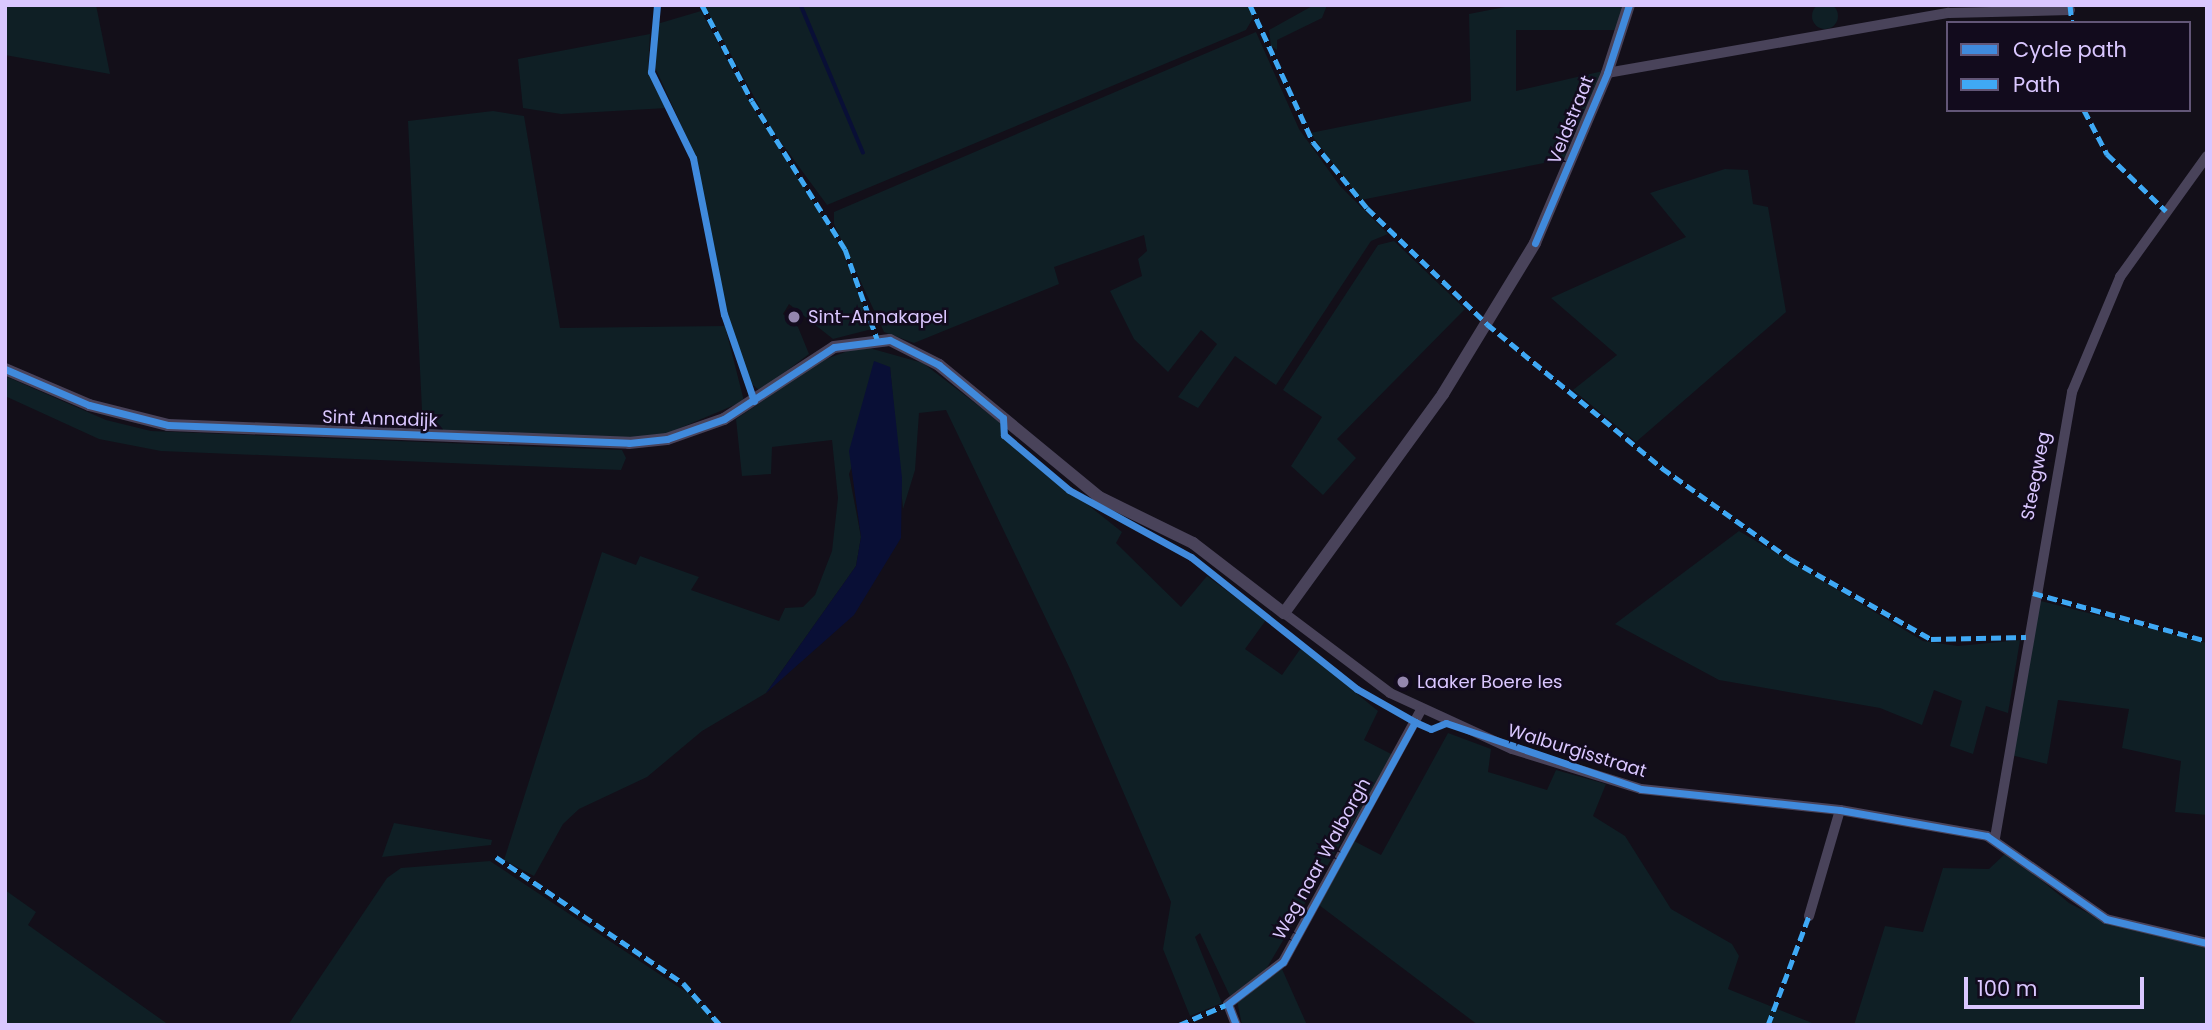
<!DOCTYPE html>
<html>
<head>
<meta charset="utf-8">
<style>
  body { margin:0 }
  #map { position:relative; width:2212px; height:1030px; overflow:hidden; background:#130f19; font-family:Poppins,sans-serif }
  div>[style] { position:absolute }
  [style*='--x'] { left:calc(var(--x)*1px); top:calc(var(--y)*1px); width:calc(var(--w)*1px); rotate:calc(var(--a)*1deg) }
  .green>* { inset:0; background:#0f1f25 }
  .round { border-radius:50% }
  .water>* { inset:0; background:#090f36 }
  .stream>* { height:3.5px; margin:-1.75px; padding:0 1.75px; transform-origin:1.75px; border-radius:1.75px; background:#090f36 }
  .minor>* { height:10px; margin:-5px; padding:0 5px; transform-origin:5px; border-radius:5px; background:#49435a }
  .tertiary>* { height:12px; margin:-6px; padding:0 6px; transform-origin:6px; border-radius:6px; background:#49435a }
  .quiet>* { height:5px; margin-top:-2.5px; transform-origin:0; background:repeating-linear-gradient(90deg,#3fa9f5 0 10px,transparent 0 15px) }
  .cycleway>* { height:7px; margin:-3.5px; padding:0 3.5px; transform-origin:3.5px; border-radius:3.5px; background:#408adc }
  .dots>* { width:19px; height:19px; translate:-50% -50%; box-sizing:border-box; border:4px solid #120b1d; border-radius:50% }
  span { translate:-50% -50%; white-space:nowrap; text-align:center; line-height:1.15; -webkit-text-stroke:5px #120b1d; paint-order:stroke }
  .street-label { font-size:18px; color:#dac7ff }
  .poi-label { font-size:18px; color:#dac7ff }
  .left { translate:0 -50%; text-align:left }
  .frame { position:absolute; inset:0; border:7px solid #dac7ff; pointer-events:none }
  .legend { position:absolute; left:1946px; top:21px; width:245px; height:91px; box-sizing:border-box; background:#120b1d; border:2px solid #625677; margin:0; padding:9px 12px; list-style:none; font-size:21px; color:#dac7ff }
  .legend li { display:flex; align-items:center; gap:14px; height:35px }
  .legend b { width:35px; border:2px solid #625677 }
  .scale { position:absolute; left:1964px; top:977px; width:180px; height:32px; box-sizing:border-box; border:4px solid #dac7ff; border-top:0; padding-left:9px; font-size:21px; line-height:24px; white-space:nowrap; color:#dac7ff; -webkit-text-stroke:5px #120b1d; paint-order:stroke }
</style>
</head>
<body>
<div id="map">
  <div class="green">
    <i class="round" style="left:1812px;top:3px;width:26px;height:26px"></i>
    <i style="clip-path:polygon(5px 5px,96px 5px,110px 74px,5px 55px)"></i>
    <i style="clip-path:polygon(704px 5px,1247px 5px,1253px 18px,1246px 30px,827px 205px,772px 130px)"></i>
    <i style="clip-path:polygon(1314px 5px,1327px 5px,1322px 18px,1277px 40px,1277px 50px,1271px 46px,1269px 30px)"></i>
    <i style="clip-path:polygon(1515px 5px,1624px 5px,1617px 30px,1516px 30px,1516px 91px,1603px 71px,1569px 158px,1361px 200px,1310px 133px,1471px 101px,1469px 14px)"></i>
    <i style="clip-path:polygon(701px 11px,750px 103px,840px 244px,872px 329px,833px 339px,789px 304px,783px 314px,798px 327px,809px 354px,760px 391px,746px 379px,722px 295px,694px 153px,653px 63px,657px 24px)"></i>
    <i style="clip-path:polygon(1256px 32px,1299px 129px,1340px 186px,1388px 234px,1371px 241px,1276px 385px,1235px 356px,1198px 408px,1178px 397px,1217px 344px,1201px 330px,1168px 372px,1134px 339px,1110px 291px,1142px 276px,1138px 259px,1147px 251px,1144px 235px,1054px 267px,1059px 284px,914px 343px,884px 332px,834px 224px,834px 212px)"></i>
    <i style="clip-path:polygon(650px 34px,648px 71px,667px 108px,561px 114px,523px 108px,518px 59px)"></i>
    <i style="clip-path:polygon(493px 111px,524px 116px,560px 328px,725px 326px,744px 401px,666px 434px,634px 438px,423px 431px,408px 121px)"></i>
    <i style="clip-path:polygon(1725px 169px,1748px 170px,1753px 204px,1768px 207px,1786px 312px,1636px 442px,1573px 390px,1617px 355px,1551px 298px,1686px 237px,1650px 193px)"></i>
    <i style="clip-path:polygon(1394px 241px,1465px 309px,1337px 439px,1356px 458px,1323px 495px,1291px 466px,1322px 417px,1283px 390px,1378px 245px)"></i>
    <i style="clip-path:polygon(862px 346px,923px 363px,1002px 424px,1005px 439px,1122px 532px,1116px 543px,1181px 607px,1207px 576px,1266px 620px,1245px 649px,1282px 675px,1301px 648px,1378px 711px,1364px 740px,1393px 755px,1265px 971px,1230px 996px,1200px 933px,1195px 937px,1222px 1003px,1190px 1016px,1163px 949px,1171px 902px,1070px 669px,946px 410px,919px 413px,915px 470px,903px 509px,890px 367px,849px 474px,861px 537px,856px 566px,766px 693px,702px 731px,647px 777px,579px 809px,563px 824px,534px 876px,504px 860px,602px 552px,636px 565px,640px 556px,699px 577px,691px 590px,779px 621px,785px 608px,803px 607px,815px 595px,832px 551px,838px 498px,832px 440px,772px 447px,771px 474px,742px 476px,736px 419px,823px 360px)"></i>
    <i style="clip-path:polygon(5px 376px,106px 420px,151px 431px,622px 450px,626px 458px,621px 470px,161px 451px,99px 439px,5px 396px)"></i>
    <i style="clip-path:polygon(1739px 531px,1923px 641px,1958px 646px,2020px 640px,2008px 713px,1986px 706px,1973px 754px,1950px 746px,1962px 701px,1934px 690px,1922px 725px,1880px 708px,1719px 680px,1615px 624px)"></i>
    <i style="clip-path:polygon(2037px 600px,2207px 643px,2207px 815px,2175px 812px,2181px 761px,2122px 748px,2129px 709px,2058px 700px,2047px 764px,2011px 755px)"></i>
    <i style="clip-path:polygon(1448px 733px,1491px 749px,1488px 772px,1547px 790px,1556px 770px,1606px 784px,1593px 816px,1625px 836px,1671px 909px,1732px 944px,1739px 956px,1728px 989px,1817px 1025px,1478px 1025px,1319px 905px,1354px 841px,1381px 855px)"></i>
    <i style="clip-path:polygon(394px 823px,492px 840px,491px 845px,382px 857px)"></i>
    <i style="clip-path:polygon(2007px 852px,2069px 903px,2109px 924px,2207px 948px,2207px 1025px,1854px 1025px,1885px 926px,1923px 932px,1943px 868px,1989px 869px)"></i>
    <i style="clip-path:polygon(490px 861px,698px 1000px,715px 1025px,288px 1025px,387px 878px,401px 868px)"></i>
    <i style="clip-path:polygon(5px 890px,36px 912px,28px 925px,169px 1025px,5px 1025px)"></i>
    <i style="clip-path:polygon(1282px 969px,1307px 1025px,1242px 1025px,1237px 1001px)"></i>
  </div>
  <div class="water">
    <i style="clip-path:polygon(874px 361px,890px 367px,902px 478px,901px 538px,854px 615px,766px 693px,856px 566px,861px 537px,849px 451px)"></i>
  </div>
  <div class="stream">
    <i style="--x:801;--y:5;--w:160;--a:67.1"></i>
  </div>
  <div class="minor">
    <i style="--x:1607;--y:73;--w:347;--a:-10"></i>
    <i style="--x:1949;--y:13;--w:121;--a:-1.4"></i>
    <i style="--x:1284;--y:613;--w:133;--a:37"></i>
    <i style="--x:1390;--y:693;--w:134;--a:24.7"></i>
    <i style="--x:1512;--y:749;--w:135;--a:17.2"></i>
    <i style="--x:1641;--y:789;--w:200;--a:6"></i>
    <i style="--x:1840;--y:810;--w:149;--a:10"></i>
    <i style="--x:1987;--y:836;--w:145;--a:34.9"></i>
    <i style="--x:2106;--y:919;--w:104;--a:13.4"></i>
    <i style="--x:1995;--y:838;--w:453;--a:-80.2"></i>
    <i style="--x:2072;--y:392;--w:125;--a:-67.3"></i>
    <i style="--x:2120;--y:277;--w:149;--a:-54.3"></i>
    <i style="--x:1809;--y:916;--w:110;--a:-73.7"></i>
    <i style="--x:1236;--y:1025;--w:22;--a:-111"></i>
    <i style="--x:1228;--y:1004;--w:69;--a:-37.4"></i>
    <i style="--x:1283;--y:962;--w:287;--a:-61.3"></i>
  </div>
  <div class="tertiary">
    <i style="--x:5;--y:369;--w:91;--a:23.2"></i>
    <i style="--x:89;--y:405;--w:81;--a:14.2"></i>
    <i style="--x:168;--y:425;--w:461;--a:2.2"></i>
    <i style="--x:629;--y:443;--w:38;--a:-6"></i>
    <i style="--x:667;--y:439;--w:60;--a:-19.3"></i>
    <i style="--x:724;--y:419;--w:131;--a:-33.2"></i>
    <i style="--x:834;--y:347;--w:56;--a:-7.1"></i>
    <i style="--x:890;--y:340;--w:55;--a:27"></i>
    <i style="--x:939;--y:365;--w:207;--a:39.5"></i>
    <i style="--x:1099;--y:497;--w:105;--a:26.1"></i>
    <i style="--x:1193;--y:543;--w:115;--a:37.6"></i>
    <i style="--x:1284;--y:613;--w:271;--a:-54"></i>
    <i style="--x:1443;--y:394;--w:177;--a:-58.6"></i>
    <i style="--x:1535;--y:243;--w:185;--a:-67"></i>
    <i style="--x:1607;--y:73;--w:71;--a:-72.1"></i>
  </div>
  <div class="quiet">
    <i style="--x:702;--y:5;--w:108;--a:62.5"></i>
    <i style="--x:752;--y:101;--w:175;--a:57.9"></i>
    <i style="--x:845;--y:249;--w:96;--a:70.4"></i>
    <i style="--x:1250;--y:5;--w:151;--a:65.3"></i>
    <i style="--x:1313;--y:142;--w:85;--a:50.7"></i>
    <i style="--x:1367;--y:208;--w:167;--a:44"></i>
    <i style="--x:1487;--y:324;--w:227;--a:39.4"></i>
    <i style="--x:1662;--y:468;--w:157;--a:35.4"></i>
    <i style="--x:1790;--y:559;--w:162;--a:29.6"></i>
    <i style="--x:1931;--y:639;--w:95;--a:-1.2"></i>
    <i style="--x:2070;--y:5;--w:18;--a:84"></i>
    <i style="--x:2084;--y:110;--w:50;--a:62.4"></i>
    <i style="--x:2107;--y:154;--w:82;--a:44"></i>
    <i style="--x:2033;--y:593;--w:180;--a:15.4"></i>
    <i style="--x:496;--y:857;--w:225;--a:34"></i>
    <i style="--x:683;--y:983;--w:56;--a:48.6"></i>
    <i style="--x:1179;--y:1025;--w:53;--a:-23.2"></i>
    <i style="--x:1768;--y:1025;--w:116;--a:-69.4"></i>
  </div>
  <div class="cycleway">
    <i style="--x:657;--y:5;--w:67;--a:95.1"></i>
    <i style="--x:651;--y:72;--w:96;--a:64"></i>
    <i style="--x:693;--y:158;--w:159;--a:78.8"></i>
    <i style="--x:724;--y:314;--w:92;--a:71"></i>
    <i style="--x:1535;--y:243;--w:185;--a:-67"></i>
    <i style="--x:1607;--y:73;--w:71;--a:-72.1"></i>
    <i style="--x:5;--y:369;--w:91;--a:23.2"></i>
    <i style="--x:89;--y:405;--w:81;--a:14.2"></i>
    <i style="--x:168;--y:425;--w:461;--a:2.2"></i>
    <i style="--x:629;--y:443;--w:38;--a:-6"></i>
    <i style="--x:667;--y:439;--w:60;--a:-19.3"></i>
    <i style="--x:724;--y:419;--w:131;--a:-33.2"></i>
    <i style="--x:834;--y:347;--w:56;--a:-7.1"></i>
    <i style="--x:890;--y:340;--w:55;--a:27"></i>
    <i style="--x:939;--y:365;--w:83;--a:39.6"></i>
    <i style="--x:1003;--y:418;--w:17;--a:87"></i>
    <i style="--x:1004;--y:435;--w:85;--a:40.2"></i>
    <i style="--x:1069;--y:490;--w:139;--a:28.8"></i>
    <i style="--x:1191;--y:557;--w:212;--a:38.5"></i>
    <i style="--x:1357;--y:689;--w:67;--a:29.6"></i>
    <i style="--x:1415;--y:722;--w:17;--a:24"></i>
    <i style="--x:1431;--y:729;--w:16;--a:-22"></i>
    <i style="--x:1446;--y:723;--w:206;--a:18.7"></i>
    <i style="--x:1641;--y:789;--w:200;--a:6"></i>
    <i style="--x:1840;--y:810;--w:149;--a:10"></i>
    <i style="--x:1987;--y:836;--w:145;--a:34.9"></i>
    <i style="--x:2106;--y:919;--w:104;--a:13.4"></i>
    <i style="--x:1236;--y:1025;--w:22;--a:-111"></i>
    <i style="--x:1228;--y:1004;--w:69;--a:-37.4"></i>
    <i style="--x:1283;--y:962;--w:274;--a:-61.2"></i>
  </div>
  <div class="dots">
    <i style="left:794px;top:317px;background:#9487ae"></i>
    <i style="left:1403px;top:682px;background:#9487ae"></i>
  </div>
  <div class="street-label">
    <span style="left:1571px;top:120px;rotate:-68deg">Veldstraat</span>
    <span style="left:380px;top:419px;rotate:2deg">Sint Annadijk</span>
    <span style="left:2036px;top:476px;rotate:-79deg">Steegweg</span>
    <span style="left:1577px;top:751px;rotate:17deg">Walburgisstraat</span>
    <span style="left:1322px;top:859px;rotate:-61deg">Weg naar Walborgh</span>
  </div>
  <div class="poi-label">
    <span class="left" style="left:808px;top:317px">Sint-Annakapel</span>
    <span class="left" style="left:1417px;top:682px">Laaker Boere Ies</span>
  </div>
  <div class="frame"></div>
  <ul class="legend">
  <li><b style="height:9px;background:#408adc"></b>Cycle path</li>
  <li><b style="height:9px;background:#3fa9f5"></b>Path</li>
  </ul>
  <div class="scale">100 m</div>
</div>
</body>
</html>
